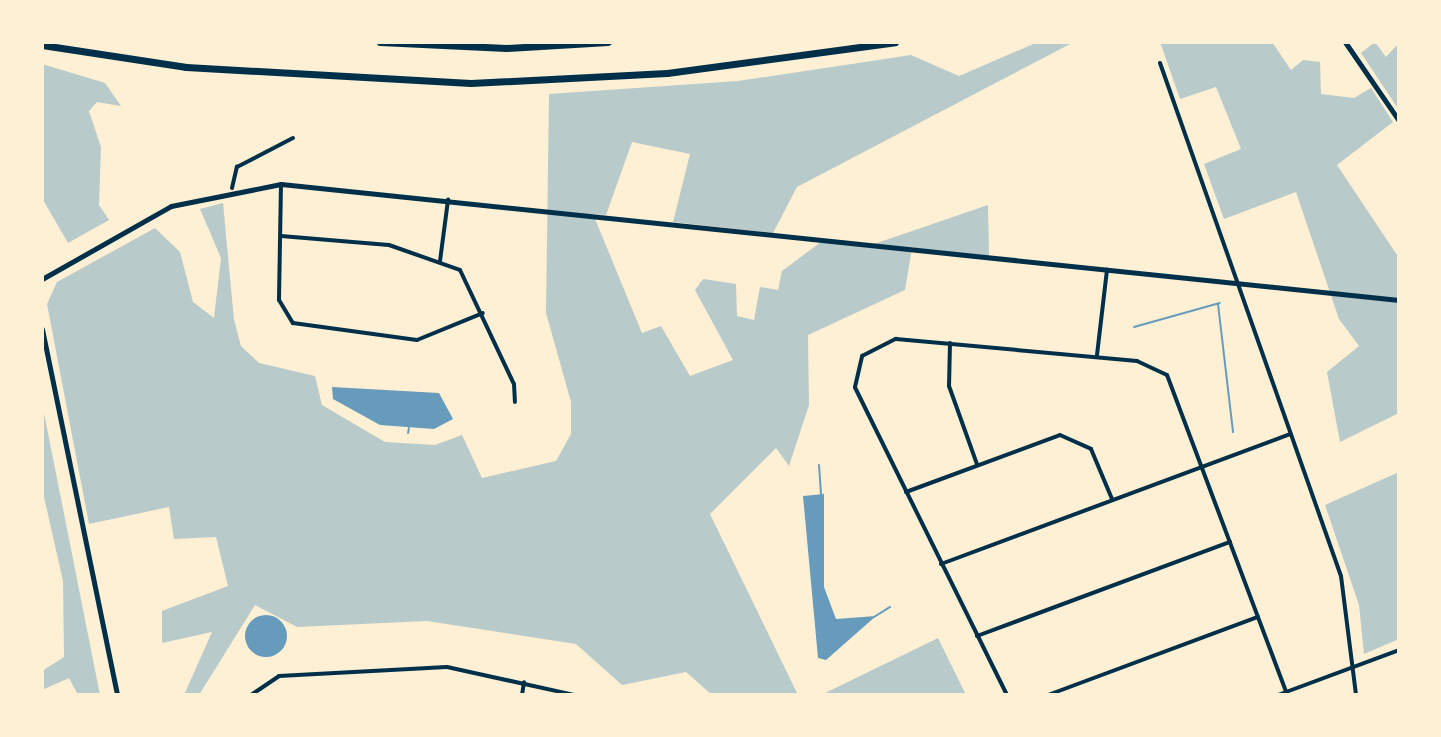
<!DOCTYPE html>
<html>
<head>
<meta charset="utf-8">
<style>
  body { margin:0 }
  #map { position:relative; width:1441px; height:737px; overflow:hidden; background:#fdf0d5; font-family:"PT Serif",serif }
  div>[style] { position:absolute }
  [style*='--x'] { left:calc(var(--x)*1px); top:calc(var(--y)*1px); width:calc(var(--w)*1px); rotate:calc(var(--a)*1deg) }
  .green>* { inset:0; background:#b9caca }
  .water>* { inset:0; background:#669bbc }
  .round { border-radius:50% }
  .stream>* { height:2px; margin:-1px; padding:0 1px; transform-origin:1px; border-radius:1px; background:#669bbc }
  .minor>* { height:4px; margin:-2px; padding:0 2px; transform-origin:2px; border-radius:2px; background:#003049 }
  .tertiary>* { height:5px; margin:-2.5px; padding:0 2.5px; transform-origin:2.5px; border-radius:2.5px; background:#003049 }
  .motorway>* { height:7px; margin:-3.5px; padding:0 3.5px; transform-origin:3.5px; border-radius:3.5px; background:#003049 }
  span { translate:-50% -50%; white-space:nowrap; text-align:center; line-height:1.15; -webkit-text-stroke:6px #fdf0d5; paint-order:stroke }
  .frame { position:absolute; inset:0; border:44px solid #fdf0d5; pointer-events:none }
</style>
</head>
<body>
<div id="map">
  <div class="green">
    <i style="clip-path:polygon(1038px 42px,1074px 42px,797px 187px,773px 233px,673px 222px,690px 154px,632px 142px,606px 215px,593px 214px,642px 333px,661px 326px,690px 376px,733px 360px,695px 290px,703px 279px,736px 284px,737px 316px,754px 320px,760px 287px,778px 290px,782px 271px,825px 239px,874px 244px,988px 205px,989px 256px,912px 248px,905px 290px,808px 335px,809px 405px,789px 466px,776px 448px,710px 514px,798px 695px,712px 695px,686px 672px,622px 685px,576px 644px,427px 621px,297px 627px,255px 605px,199px 695px,184px 695px,212px 632px,162px 643px,162px 611px,228px 586px,216px 537px,174px 539px,169px 507px,89px 524px,47px 304px,57px 282px,155px 228px,180px 252px,193px 302px,214px 318px,221px 258px,200px 209px,223px 203px,234px 320px,241px 346px,259px 363px,315px 376px,322px 405px,385px 442px,435px 445px,462px 435px,482px 478px,556px 461px,571px 434px,571px 402px,546px 313px,549px 94px,738px 81px,911px 55px,959px 76px)"></i>
    <i style="clip-path:polygon(1160px 42px,1272px 42px,1291px 70px,1303px 60px,1320px 62px,1321px 94px,1354px 98px,1371px 88px,1393px 122px,1337px 165px,1399px 258px,1399px 413px,1340px 442px,1327px 372px,1359px 346px,1339px 319px,1296px 192px,1224px 219px,1204px 164px,1241px 149px,1216px 87px,1180px 99px)"></i>
    <i style="clip-path:polygon(1375px 42px,1386px 57px,1399px 43px,1397px 107px,1361px 53px)"></i>
    <i style="clip-path:polygon(42px 64px,105px 83px,121px 106px,97px 102px,89px 111px,101px 147px,99px 205px,109px 220px,68px 243px,42px 198px)"></i>
    <i style="clip-path:polygon(42px 403px,100px 695px,78px 695px,69px 678px,42px 690px,42px 671px,64px 657px,63px 581px,42px 488px)"></i>
    <i style="clip-path:polygon(1399px 472px,1399px 639px,1364px 654px,1359px 605px,1325px 505px)"></i>
    <i style="clip-path:polygon(938px 638px,966px 695px,821px 695px)"></i>
  </div>
  <div class="water">
    <i style="clip-path:polygon(332px 387px,439px 393px,453px 419px,434px 429px,380px 425px,333px 399px)"></i>
    <i style="clip-path:polygon(824px 494px,824px 587px,836px 619px,876px 616px,826px 660px,818px 658px,803px 496px)"></i>
    <i class="round" style="left:245px;top:615px;width:42px;height:42px"></i>
  </div>
  <div class="stream">
    <i style="--x:1218;--y:304;--w:129;--a:83.3"></i>
    <i style="--x:1134;--y:327;--w:89;--a:-15.6"></i>
    <i style="--x:408;--y:433;--w:5;--a:-79"></i>
    <i style="--x:819;--y:465;--w:30;--a:86"></i>
    <i style="--x:874;--y:617;--w:19;--a:-32"></i>
  </div>
  <div class="minor">
    <i style="--x:1160;--y:63;--w:544;--a:70.57"></i>
    <i style="--x:1341;--y:576;--w:120;--a:82.8"></i>
    <i style="--x:281;--y:184;--w:116;--a:91"></i>
    <i style="--x:279;--y:300;--w:27;--a:59"></i>
    <i style="--x:293;--y:323;--w:125;--a:7.8"></i>
    <i style="--x:417;--y:340;--w:71;--a:-22.2"></i>
    <i style="--x:232;--y:188;--w:22;--a:-77"></i>
    <i style="--x:237;--y:167;--w:63;--a:-27.4"></i>
    <i style="--x:281;--y:236;--w:108;--a:4.8"></i>
    <i style="--x:389;--y:245;--w:75;--a:19.4"></i>
    <i style="--x:460;--y:270;--w:126;--a:64.7"></i>
    <i style="--x:514;--y:384;--w:18;--a:87"></i>
    <i style="--x:440;--y:261;--w:62;--a:-82.5"></i>
    <i style="--x:950;--y:343;--w:43;--a:91.3"></i>
    <i style="--x:949;--y:386;--w:83;--a:70.3"></i>
    <i style="--x:1097;--y:355;--w:86;--a:-83.3"></i>
    <i style="--x:906;--y:492;--w:164;--a:-20.3"></i>
    <i style="--x:1060;--y:435;--w:34;--a:24"></i>
    <i style="--x:1091;--y:449;--w:54;--a:67.2"></i>
    <i style="--x:941;--y:564;--w:373;--a:-20.4"></i>
    <i style="--x:977;--y:636;--w:270;--a:-20.4"></i>
    <i style="--x:251;--y:695;--w:34;--a:-34"></i>
    <i style="--x:279;--y:676;--w:168;--a:-3.1"></i>
    <i style="--x:447;--y:667;--w:130;--a:12.4"></i>
    <i style="--x:522;--y:695;--w:13;--a:-81"></i>
    <i style="--x:1007;--y:695;--w:343;--a:-116.3"></i>
    <i style="--x:855;--y:387;--w:32;--a:-77"></i>
    <i style="--x:862;--y:356;--w:38;--a:-27"></i>
    <i style="--x:896;--y:339;--w:242;--a:5.2"></i>
    <i style="--x:1137;--y:361;--w:33;--a:25"></i>
    <i style="--x:1167;--y:375;--w:339;--a:69.4"></i>
    <i style="--x:1048;--y:695;--w:224;--a:-20.4"></i>
    <i style="--x:1278;--y:695;--w:129;--a:-20.4"></i>
  </div>
  <div class="tertiary">
    <i style="--x:1345;--y:42;--w:96;--a:55.6"></i>
    <i style="--x:42;--y:279;--w:148;--a:-29.5"></i>
    <i style="--x:171;--y:206;--w:112;--a:-11.3"></i>
    <i style="--x:281;--y:184;--w:1124;--a:5.92"></i>
    <i style="--x:42;--y:329;--w:374;--a:78.4"></i>
  </div>
  <div class="motorway">
    <i style="--x:380;--y:42;--w:126;--a:2.7"></i>
    <i style="--x:506;--y:48;--w:102;--a:-3.4"></i>
    <i style="--x:42;--y:45;--w:146;--a:8.7"></i>
    <i style="--x:186;--y:67;--w:285;--a:3.2"></i>
    <i style="--x:471;--y:83;--w:196;--a:-2.9"></i>
    <i style="--x:667;--y:73;--w:230;--a:-7.7"></i>
  </div>
  <div class="frame"></div>
</div>
</body>
</html>
